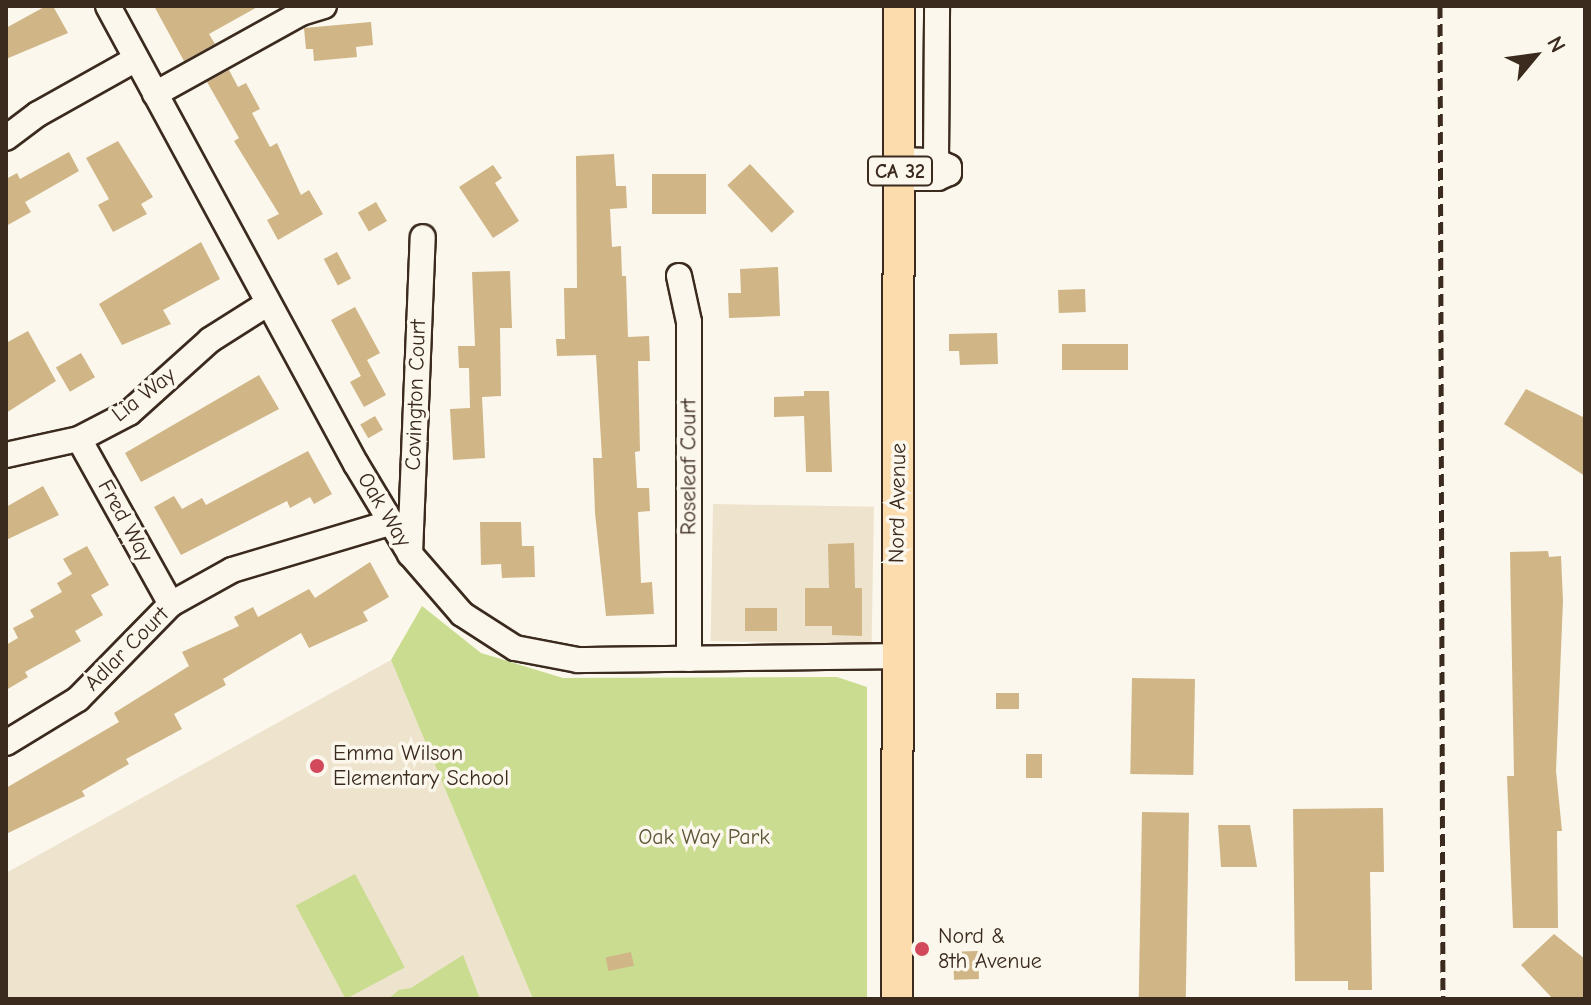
<!DOCTYPE html>
<html>
<head>
<meta charset="utf-8">
<style>
  body { margin:0 }
  #map { position:relative; width:1591px; height:1005px; overflow:hidden; background:#fbf7ec; font-family:"Comic Neue",sans-serif }
  div>[style] { position:absolute }
  [style*='--x'] { left:calc(var(--x)*1px); top:calc(var(--y)*1px); width:calc(var(--w)*1px); rotate:calc(var(--a)*1deg) }
  .built>* { inset:0; background:#eee3cd; transform-origin:0 0 }
  .green>* { inset:0; background:#cadc90; transform-origin:0 0 }
  .building>* { inset:0; background:#d0b586; transform-origin:0 0 }
  .roads { filter:drop-shadow(2px 0 #3b2a1e) drop-shadow(-2px 0 #3b2a1e) drop-shadow(0 2px #3b2a1e) drop-shadow(0 -2px #3b2a1e) }
  .minor>* { height:24px; margin:-12px; padding:0 12px; transform-origin:12px; border-radius:12px; background:#fbf7ec }
  .major>* { height:30px; margin:-15px; padding:0 15px; transform-origin:15px; border-radius:15px; background:#fcdcac }
  .rail>* { height:5px; margin-top:-2.5px; transform-origin:0; background:repeating-linear-gradient(90deg,#3b2a1e 0 12px,transparent 0 18px) }
  .dots>* { width:22px; height:22px; translate:-50% -50%; box-sizing:border-box; border:4px solid #fbf7ec; border-radius:50% }
  span { translate:-50% -50%; white-space:nowrap; text-align:center; line-height:1.15; -webkit-text-stroke:7px #fbf7ec; paint-order:stroke }
  .shield-label span { padding:2px 6px; background:#fbf7ec; border:2px solid; border-radius:6px; -webkit-text-stroke-width:0 }
  .shield-label { font-size:20px; color:#3b2a1e; font-weight:700 }
  .street-label { font-size:22px; color:#3b2a1e }
  .poi-label { font-size:22px; color:#3b2a1e }
  .left { translate:0 -50%; text-align:left }
  .park-label { font-size:22px; color:#5f563a }
  .frame { position:absolute; inset:0; border:8px solid #3b2a1e; pointer-events:none }
  .north { position:absolute; left:1495px; top:16px; width:80px; height:80px; -webkit-text-stroke:6px #fbf7ec; paint-order:stroke; rotate:61deg; font-size:22px; font-weight:700; line-height:32px; text-align:center; color:#3b2a1e }
  .north::after { content:''; display:block; margin:auto; width:28px; height:36px; background:#3b2a1e; clip-path:polygon(50% 0,100% 100%,50% 72%,0 100%) }
</style>
</head>
<body>
<div id="map">
  <div class="built">
    <i style="left:713px;top:504px;width:161px;height:137px;rotate:1deg"></i>
    <i style="clip-path:polygon(391px 660px,533px 999px,6px 999px,6px 873px)"></i>
  </div>
  <div class="green">
    <i style="clip-path:polygon(422px 606px,481px 653px,563px 678px,837px 677px,867px 687px,867px 999px,533px 999px,391px 660px)"></i>
    <i style="left:355px;top:874px;width:106px;height:67px;rotate:62deg"></i>
    <i style="clip-path:polygon(463px 955px,480px 999px,388px 999px,399px 990px,411px 988px)"></i>
  </div>
  <div class="building">
    <i style="clip-path:polygon(46px 6px,53px 6px,68px 33px,6px 59px,6px 28px)"></i>
    <i style="clip-path:polygon(154px 6px,259px 6px,209px 34px,215px 44px,184px 61px)"></i>
    <i style="clip-path:polygon(371px 22px,373px 45px,356px 47px,357px 57px,314px 61px,313px 49px,306px 49px,304px 28px)"></i>
    <i style="clip-path:polygon(229px 70px,238px 87px,246px 83px,260px 109px,252px 113px,270px 147px,277px 143px,301px 195px,309px 190px,323px 214px,278px 240px,267px 220px,279px 214px,234px 141px,239px 138px,207px 82px)"></i>
    <i style="clip-path:polygon(118px 141px,153px 197px,141px 204px,147px 214px,113px 232px,98px 205px,109px 199px,86px 158px)"></i>
    <i style="clip-path:polygon(69px 152px,79px 171px,25px 202px,31px 212px,6px 226px,6px 179px,17px 173px,20px 179px)"></i>
    <i style="clip-path:polygon(614px 154px,616px 186px,626px 186px,627px 208px,610px 209px,612px 247px,621px 246px,622px 276px,626px 276px,628px 337px,649px 336px,650px 361px,638px 361px,640px 451px,635px 452px,637px 488px,649px 488px,650px 511px,638px 512px,641px 583px,652px 582px,654px 614px,606px 616px,595px 513px,593px 458px,602px 458px,596px 355px,557px 356px,556px 339px,565px 339px,564px 288px,577px 288px,576px 156px)"></i>
    <i style="left:750px;top:164px;width:65px;height:31px;rotate:47deg"></i>
    <i style="clip-path:polygon(493px 165px,502px 178px,495px 183px,519px 221px,493px 238px,459px 187px)"></i>
    <i style="left:652px;top:174px;width:54px;height:40px"></i>
    <i style="left:376px;top:202px;width:22px;height:21px;rotate:60deg"></i>
    <i style="clip-path:polygon(201px 242px,220px 279px,163px 310px,171px 324px,122px 345px,99px 304px)"></i>
    <i style="left:337px;top:252px;width:30px;height:15px;rotate:62deg"></i>
    <i style="clip-path:polygon(778px 267px,780px 316px,729px 318px,728px 293px,741px 293px,740px 269px)"></i>
    <i style="clip-path:polygon(510px 271px,512px 328px,500px 328px,501px 396px,482px 397px,485px 458px,453px 460px,450px 409px,470px 408px,469px 368px,459px 368px,458px 346px,475px 346px,472px 272px)"></i>
    <i style="left:1085px;top:289px;width:23px;height:27px;rotate:88deg"></i>
    <i style="clip-path:polygon(355px 307px,380px 353px,367px 360px,386px 395px,364px 407px,350px 382px,361px 376px,331px 320px)"></i>
    <i style="clip-path:polygon(28px 331px,56px 381px,6px 413px,6px 343px)"></i>
    <i style="clip-path:polygon(997px 333px,998px 364px,960px 365px,959px 351px,949px 351px,949px 334px)"></i>
    <i style="left:1128px;top:344px;width:26px;height:66px;rotate:90deg"></i>
    <i style="left:81px;top:353px;width:28px;height:29px;rotate:60deg"></i>
    <i style="clip-path:polygon(259px 375px,279px 409px,141px 482px,125px 453px)"></i>
    <i style="clip-path:polygon(1526px 389px,1585px 418px,1585px 476px,1504px 424px)"></i>
    <i style="clip-path:polygon(804px 391px,829px 391px,832px 472px,806px 472px,804px 416px,774px 417px,774px 397px,804px 396px)"></i>
    <i style="left:375px;top:416px;width:16px;height:17px;rotate:60deg"></i>
    <i style="clip-path:polygon(308px 451px,332px 494px,314px 504px,310px 497px,290px 508px,287px 501px,181px 555px,154px 507px,174px 496px,182px 509px,202px 498px,206px 505px)"></i>
    <i style="clip-path:polygon(43px 486px,59px 515px,6px 540px,6px 507px)"></i>
    <i style="clip-path:polygon(480px 522px,521px 522px,522px 546px,534px 546px,535px 577px,502px 578px,501px 564px,481px 565px)"></i>
    <i style="clip-path:polygon(854px 543px,855px 588px,862px 588px,862px 636px,832px 635px,832px 626px,805px 626px,805px 588px,829px 588px,828px 544px)"></i>
    <i style="clip-path:polygon(87px 546px,109px 585px,91px 595px,103px 615px,75px 631px,81px 641px,25px 672px,28px 677px,6px 690px,6px 645px,18px 638px,13px 628px,34px 617px,30px 610px,62px 592px,57px 583px,72px 574px,63px 559px)"></i>
    <i style="clip-path:polygon(1548px 551px,1549px 557px,1561px 556px,1563px 601px,1556px 771px,1562px 831px,1557px 831px,1558px 928px,1513px 928px,1507px 776px,1514px 776px,1510px 552px)"></i>
    <i style="clip-path:polygon(370px 562px,389px 597px,363px 612px,368px 621px,309px 648px,301px 633px,275px 648px,223px 679px,226px 685px,174px 714px,182px 729px,126px 759px,129px 764px,82px 791px,85px 796px,6px 834px,6px 788px,119px 722px,114px 713px,189px 666px,182px 652px,239px 626px,234px 617px,253px 607px,258px 617px,309px 589px,315px 598px)"></i>
    <i style="left:777px;top:608px;width:23px;height:32px;rotate:90deg"></i>
    <i style="left:1132px;top:678px;width:63px;height:96px;rotate:1deg"></i>
    <i style="left:996px;top:693px;width:23px;height:16px"></i>
    <i style="left:1026px;top:754px;width:16px;height:24px"></i>
    <i style="clip-path:polygon(1383px 808px,1384px 872px,1370px 872px,1372px 990px,1348px 990px,1348px 981px,1295px 981px,1293px 809px)"></i>
    <i style="left:1142px;top:812px;width:47px;height:187px;rotate:1deg"></i>
    <i style="clip-path:polygon(1218px 825px,1250px 825px,1257px 867px,1221px 867px)"></i>
    <i style="clip-path:polygon(1554px 934px,1585px 959px,1585px 999px,1553px 999px,1521px 965px)"></i>
    <i style="left:978px;top:951px;width:28px;height:25px;rotate:88deg"></i>
    <i style="left:631px;top:952px;width:14px;height:26px;rotate:78deg"></i>
  </div>
  <div class="roads">
    <div class="minor">
      <i style="--x:108;--y:6;--w:521;--a:61.57"></i>
      <i style="--x:356;--y:464;--w:105;--a:59"></i>
      <i style="--x:410;--y:554;--w:79;--a:49.1"></i>
      <i style="--x:462;--y:614;--w:63;--a:32.7"></i>
      <i style="--x:515;--y:648;--w:64;--a:10.8"></i>
      <i style="--x:578;--y:660;--w:316;--a:-0.7"></i>
      <i style="--x:155;--y:94;--w:167;--a:-29"></i>
      <i style="--x:301;--y:13;--w:24;--a:-17"></i>
      <i style="--x:6;--y:138;--w:40;--a:-37"></i>
      <i style="--x:38;--y:114;--w:112;--a:-29.3"></i>
      <i style="--x:900;--y:160;--w:36;--a:2"></i>
      <i style="--x:936;--y:161;--w:14;--a:25"></i>
      <i style="--x:949;--y:167;--w:6;--a:90"></i>
      <i style="--x:949;--y:173;--w:12;--a:156"></i>
      <i style="--x:938;--y:178;--w:38;--a:180"></i>
      <i style="--x:936;--y:161;--w:155;--a:-89.6"></i>
      <i style="--x:679;--y:276;--w:47;--a:77.7"></i>
      <i style="--x:689;--y:322;--w:337;--a:90"></i>
      <i style="--x:79;--y:439;--w:189;--a:60.9"></i>
      <i style="--x:6;--y:455;--w:75;--a:-12.4"></i>
      <i style="--x:79;--y:439;--w:56;--a:-27.5"></i>
      <i style="--x:129;--y:413;--w:109;--a:-42"></i>
      <i style="--x:210;--y:340;--w:67;--a:-32.3"></i>
      <i style="--x:410;--y:554;--w:317;--a:-87.7"></i>
      <i style="--x:6;--y:743;--w:84;--a:-31.4"></i>
      <i style="--x:78;--y:699;--w:133;--a:-45.6"></i>
      <i style="--x:171;--y:604;--w:70;--a:-29.1"></i>
      <i style="--x:232;--y:570;--w:165;--a:-16.6"></i>
    </div>
    <div class="major">
      <i style="--x:897;--y:999;--w:993;--a:-89.88"></i>
    </div>
  </div>
  <div class="rail">
    <i style="--x:1440;--y:6;--w:993;--a:89.83"></i>
  </div>
  <div class="dots">
    <i style="left:317px;top:766px;background:#d1495b"></i>
    <i style="left:922px;top:949px;background:#d1495b"></i>
  </div>
  <div class="shield-label">
    <span style="left:900px;top:171px">CA 32</span>
  </div>
  <div class="street-label">
    <span style="left:144px;top:395px;rotate:-38deg">Lia Way</span>
    <span style="left:416px;top:395px;rotate:-88deg">Covington Court</span>
    <span style="left:689px;top:467px;rotate:-90deg">Roseleaf Court</span>
    <span style="left:898px;top:503px;rotate:-89deg">Nord Avenue</span>
    <span style="left:384px;top:510px;rotate:59deg">Oak Way</span>
    <span style="left:125px;top:521px;rotate:61deg">Fred Way</span>
    <span style="left:127px;top:649px;rotate:-45deg">Adlar Court</span>
  </div>
  <div class="poi-label">
    <span class="left" style="left:333px;top:766px">Emma Wilson<br>Elementary School</span>
    <span class="left" style="left:938px;top:949px">Nord &amp;<br>8th Avenue</span>
  </div>
  <div class="park-label">
    <span style="left:704px;top:838px">Oak Way Park</span>
  </div>
  <div class="frame"></div>
  <div class="north">N</div>
</div>
</body>
</html>
